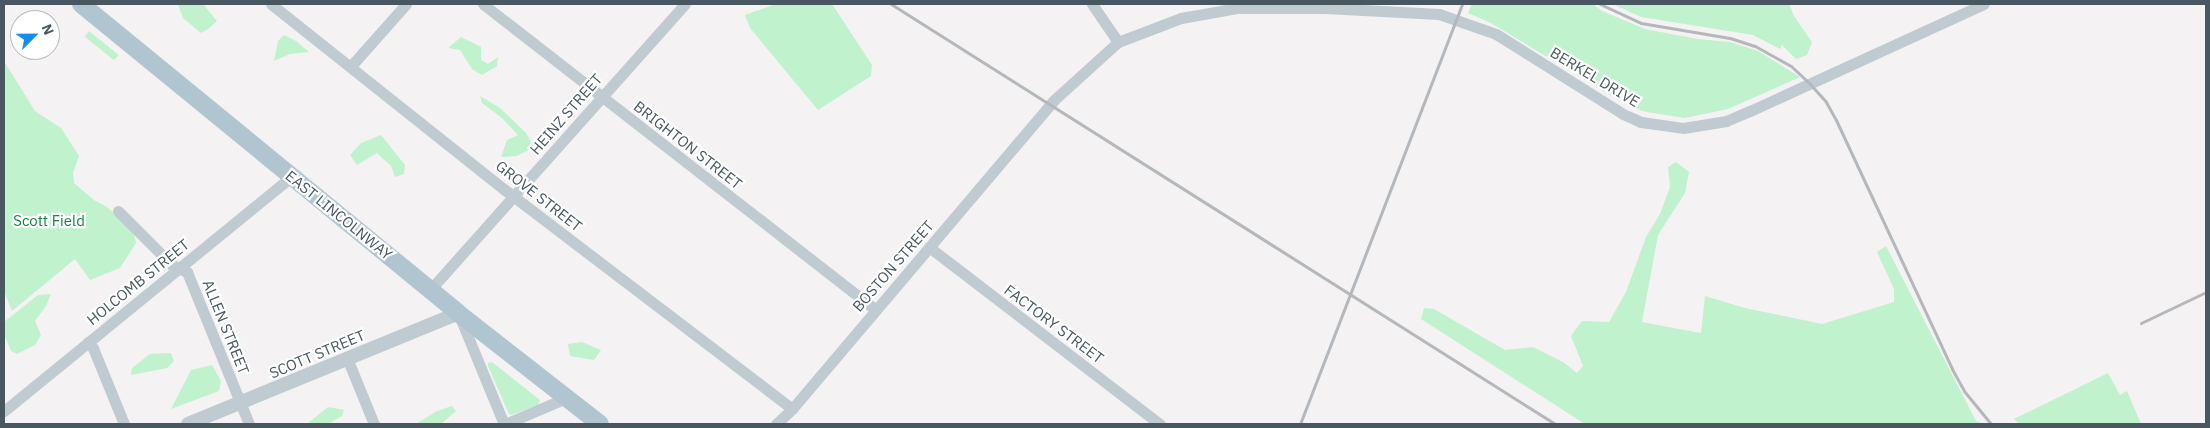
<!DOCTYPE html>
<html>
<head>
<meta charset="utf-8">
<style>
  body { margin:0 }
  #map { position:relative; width:2210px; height:428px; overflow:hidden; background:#f4f2f2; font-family:"IBM Plex Sans",sans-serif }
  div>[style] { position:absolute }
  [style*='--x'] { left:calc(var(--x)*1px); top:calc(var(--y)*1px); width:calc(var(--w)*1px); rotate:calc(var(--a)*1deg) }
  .green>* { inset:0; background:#c0f2cd; transform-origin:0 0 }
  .minor>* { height:11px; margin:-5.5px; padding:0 5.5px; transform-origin:5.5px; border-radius:5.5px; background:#bfcbd1 }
  .tertiary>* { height:14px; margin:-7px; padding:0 7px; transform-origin:7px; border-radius:7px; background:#bfcbd1 }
  .primary>* { height:18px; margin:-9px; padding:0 9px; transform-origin:9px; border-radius:9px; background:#b1c5d1 }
  .rail>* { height:3px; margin:-1.5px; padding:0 1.5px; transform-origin:1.5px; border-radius:1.5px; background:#b4b8bc }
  span { translate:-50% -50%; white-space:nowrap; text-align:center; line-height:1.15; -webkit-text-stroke:4.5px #fff; paint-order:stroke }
  .street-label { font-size:15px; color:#495860 }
  .park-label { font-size:15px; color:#14873f }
  .frame { position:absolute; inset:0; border:5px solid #495860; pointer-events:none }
  .north { position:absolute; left:10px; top:10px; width:50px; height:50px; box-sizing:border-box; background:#fff; border:1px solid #b6bcbf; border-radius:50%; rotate:67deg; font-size:14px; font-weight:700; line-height:20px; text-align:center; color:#495860 }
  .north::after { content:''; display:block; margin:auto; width:18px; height:22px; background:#148eec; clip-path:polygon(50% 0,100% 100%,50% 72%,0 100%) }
</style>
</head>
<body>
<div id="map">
  <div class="green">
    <i style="clip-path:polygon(178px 4px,203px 4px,217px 21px,208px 29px,201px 33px,183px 18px)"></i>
    <i style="clip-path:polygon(776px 4px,832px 4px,872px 65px,871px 76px,818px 110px,750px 28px,745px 15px)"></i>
    <i style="clip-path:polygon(1472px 4px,1593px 4px,1602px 11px,1645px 29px,1698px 39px,1730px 42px,1758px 51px,1800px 77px,1728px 109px,1685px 118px,1653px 113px,1642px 111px,1615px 98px,1491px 23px,1468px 13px)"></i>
    <i style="clip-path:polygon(1613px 4px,1789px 4px,1794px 16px,1812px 42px,1807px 55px,1796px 59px,1782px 45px,1780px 49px,1753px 35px,1641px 17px)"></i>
    <i style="left:89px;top:31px;width:38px;height:7px;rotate:39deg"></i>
    <i style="clip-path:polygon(284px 35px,296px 41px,309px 52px,290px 54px,274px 61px,278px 41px)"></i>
    <i style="clip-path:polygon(461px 37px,481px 47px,481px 60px,488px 64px,498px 57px,497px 66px,482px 75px,472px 69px,460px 50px,448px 48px)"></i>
    <i style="clip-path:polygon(4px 61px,35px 111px,61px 128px,79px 156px,73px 173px,74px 183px,94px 200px,107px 207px,133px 230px,136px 243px,120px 268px,90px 280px,75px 259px,12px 311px,4px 291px)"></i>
    <i style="clip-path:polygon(480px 96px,500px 108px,526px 133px,534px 147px,517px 156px,501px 157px,507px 140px,518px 135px,502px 118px,482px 103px)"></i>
    <i style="clip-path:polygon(381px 135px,405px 165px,404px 174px,395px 177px,391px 166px,377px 153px,357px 165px,350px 155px,361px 143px)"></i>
    <i style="clip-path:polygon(1676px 162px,1689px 172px,1685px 193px,1658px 235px,1642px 322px,1701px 333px,1705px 296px,1745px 308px,1822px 324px,1894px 302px,1894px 289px,1877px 252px,1886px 246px,1976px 421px,1984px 424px,1585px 424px,1421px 319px,1424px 308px,1434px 309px,1505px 350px,1533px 347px,1563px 362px,1577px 373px,1583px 366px,1571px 336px,1582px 321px,1609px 322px,1626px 292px,1646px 237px,1660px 214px,1670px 187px,1668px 167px)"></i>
    <i style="clip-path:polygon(51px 294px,46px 306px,35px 321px,41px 335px,35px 345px,17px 354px,11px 351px,4px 334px,4px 322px,38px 295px)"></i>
    <i style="clip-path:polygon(582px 342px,601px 350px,594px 360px,570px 356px,568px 344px)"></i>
    <i style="clip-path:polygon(171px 353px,174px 361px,167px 368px,131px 375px,132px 368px,150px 354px)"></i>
    <i style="clip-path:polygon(492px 362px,540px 400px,538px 405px,511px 415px,509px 414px,488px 366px,488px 363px)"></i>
    <i style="clip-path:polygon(212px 365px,221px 381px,219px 391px,171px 409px,191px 370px)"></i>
    <i style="clip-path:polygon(2108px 373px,2120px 395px,2127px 391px,2141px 424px,2020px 424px,2014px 419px)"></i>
    <i style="clip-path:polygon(452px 406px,456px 411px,441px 424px,416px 424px,437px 411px)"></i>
    <i style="clip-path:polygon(328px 407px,344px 410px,342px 416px,328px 424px,307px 424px)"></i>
  </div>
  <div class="minor">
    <i style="--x:271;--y:4;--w:299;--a:38.5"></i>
    <i style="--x:505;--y:190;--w:361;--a:37.3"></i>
    <i style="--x:483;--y:4;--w:497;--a:37.9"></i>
    <i style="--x:1092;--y:4;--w:46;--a:55.6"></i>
    <i style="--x:351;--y:66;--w:83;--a:-48.4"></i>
    <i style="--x:118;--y:211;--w:76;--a:45"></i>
    <i style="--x:172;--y:265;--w:17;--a:25"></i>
    <i style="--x:187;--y:272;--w:164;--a:67.8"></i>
    <i style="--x:929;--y:247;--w:291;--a:37.5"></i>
    <i style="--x:430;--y:290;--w:383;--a:-48.3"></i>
    <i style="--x:459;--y:315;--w:118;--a:67.6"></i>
    <i style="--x:88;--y:342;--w:8;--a:50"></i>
    <i style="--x:93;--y:348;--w:82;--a:67.8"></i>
    <i style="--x:347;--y:358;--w:71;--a:67.8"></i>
    <i style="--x:4;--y:411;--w:372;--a:-39.2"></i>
    <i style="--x:505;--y:424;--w:66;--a:-23.1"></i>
    <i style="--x:776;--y:424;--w:22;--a:-43"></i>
    <i style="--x:792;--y:409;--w:405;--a:-49.7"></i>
    <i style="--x:1054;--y:100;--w:86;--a:-42.2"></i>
    <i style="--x:1118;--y:42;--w:67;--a:-20.9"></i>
    <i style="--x:1181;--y:18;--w:58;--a:-10"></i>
    <i style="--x:1238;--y:8;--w:87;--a:0"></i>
    <i style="--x:1325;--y:8;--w:114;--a:3"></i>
    <i style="--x:1439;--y:14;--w:60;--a:19.3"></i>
    <i style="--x:1496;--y:34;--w:150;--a:32.2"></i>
    <i style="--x:1623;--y:114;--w:20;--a:24"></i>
    <i style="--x:1641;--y:122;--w:42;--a:8.1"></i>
    <i style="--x:1683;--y:128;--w:44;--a:-9.2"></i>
    <i style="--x:1726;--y:121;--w:26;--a:-23"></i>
    <i style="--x:1750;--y:111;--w:257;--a:-24.6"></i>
  </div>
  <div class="tertiary">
    <i style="--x:188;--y:424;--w:292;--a:-22.3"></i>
  </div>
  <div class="primary">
    <i style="--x:81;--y:4;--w:487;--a:39.3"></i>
    <i style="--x:458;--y:313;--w:180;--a:38"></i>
  </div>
  <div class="rail">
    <i style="--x:891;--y:4;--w:786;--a:32.31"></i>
    <i style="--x:1600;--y:4;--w:45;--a:24.9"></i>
    <i style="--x:1641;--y:23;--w:90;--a:9.6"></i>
    <i style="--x:1730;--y:38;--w:26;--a:18"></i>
    <i style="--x:1755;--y:46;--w:41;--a:29.1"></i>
    <i style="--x:1791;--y:66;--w:26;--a:43"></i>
    <i style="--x:1810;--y:84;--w:24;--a:48"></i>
    <i style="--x:1826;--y:102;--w:21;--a:61"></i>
    <i style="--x:1836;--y:120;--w:275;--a:65"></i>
    <i style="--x:1952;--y:369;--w:25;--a:61"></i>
    <i style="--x:1964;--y:391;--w:43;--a:50.7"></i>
    <i style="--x:2141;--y:323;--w:72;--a:-25.5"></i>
    <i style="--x:1300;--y:424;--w:450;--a:-68.9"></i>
  </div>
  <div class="street-label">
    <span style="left:1595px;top:77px;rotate:31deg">BERKEL DRIVE</span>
    <span style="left:566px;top:114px;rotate:-49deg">HEINZ STREET</span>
    <span style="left:688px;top:145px;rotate:38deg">BRIGHTON STREET</span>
    <span style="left:539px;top:196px;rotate:38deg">GROVE STREET</span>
    <span style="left:339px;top:215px;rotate:39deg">EAST LINCOLNWAY</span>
    <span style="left:893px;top:266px;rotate:-49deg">BOSTON STREET</span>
    <span style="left:138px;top:282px;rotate:-39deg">HOLCOMB STREET</span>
    <span style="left:1054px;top:324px;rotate:37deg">FACTORY STREET</span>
    <span style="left:226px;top:327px;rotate:68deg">ALLEN STREET</span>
    <span style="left:317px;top:354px;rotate:-23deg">SCOTT STREET</span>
  </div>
  <div class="park-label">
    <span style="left:49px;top:221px">Scott Field</span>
  </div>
  <div class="frame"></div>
  <div class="north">N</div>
</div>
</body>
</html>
